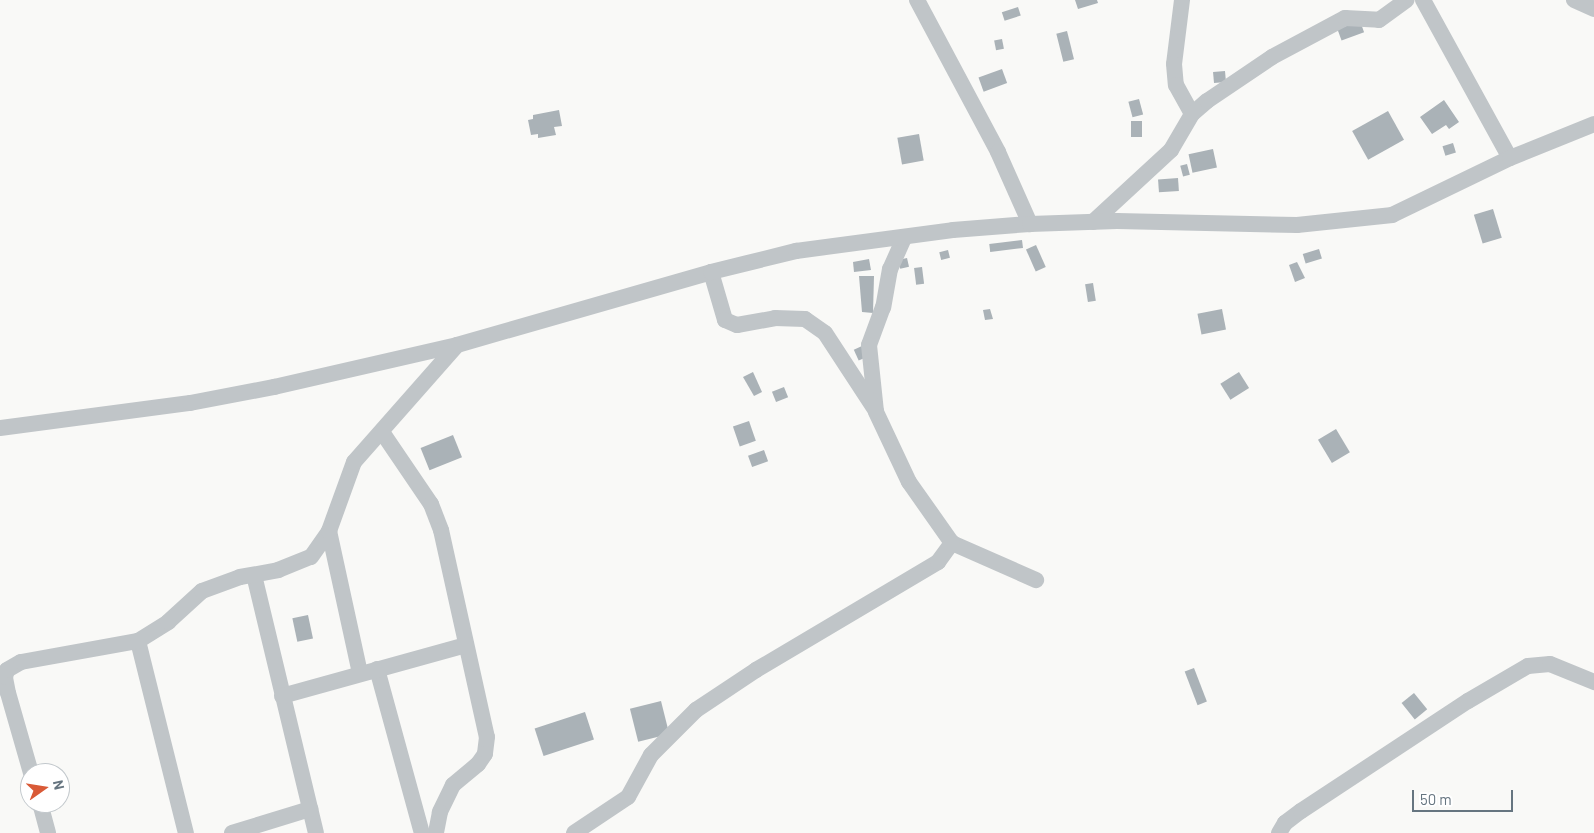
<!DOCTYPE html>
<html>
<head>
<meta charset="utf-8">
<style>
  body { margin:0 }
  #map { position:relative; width:1594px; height:833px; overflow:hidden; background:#f9f9f7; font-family:Barlow,sans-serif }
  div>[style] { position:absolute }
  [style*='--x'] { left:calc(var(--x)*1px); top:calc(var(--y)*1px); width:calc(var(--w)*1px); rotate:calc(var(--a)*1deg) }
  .building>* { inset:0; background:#aab2b7; transform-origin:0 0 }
  .minor>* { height:16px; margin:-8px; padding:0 8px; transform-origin:8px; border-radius:8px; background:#c0c5c8 }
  span { translate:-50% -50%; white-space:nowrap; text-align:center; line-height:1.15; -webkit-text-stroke:5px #fff; paint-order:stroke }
  .north { position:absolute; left:20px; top:763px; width:50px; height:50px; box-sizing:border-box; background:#fff; border:1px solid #c2c8cc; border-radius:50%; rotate:77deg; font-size:14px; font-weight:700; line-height:20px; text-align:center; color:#667580 }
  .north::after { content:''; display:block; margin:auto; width:18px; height:22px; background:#d95a37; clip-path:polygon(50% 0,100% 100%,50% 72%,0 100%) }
  .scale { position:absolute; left:1412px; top:790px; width:101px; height:22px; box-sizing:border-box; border:2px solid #667580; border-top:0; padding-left:6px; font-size:15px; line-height:18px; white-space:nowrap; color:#667580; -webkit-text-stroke:4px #fff; paint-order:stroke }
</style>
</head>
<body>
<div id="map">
  <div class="building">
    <i style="clip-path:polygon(1075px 0,1097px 0,1098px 3px,1078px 9px)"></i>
    <i style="left:1018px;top:7px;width:9px;height:17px;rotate:72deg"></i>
    <i style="left:1360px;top:21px;width:12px;height:24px;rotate:70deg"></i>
    <i style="left:1067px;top:31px;width:29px;height:11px;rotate:76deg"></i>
    <i style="left:1002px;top:39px;width:10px;height:8px;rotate:79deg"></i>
    <i style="left:1002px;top:69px;width:15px;height:25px;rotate:70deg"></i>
    <i style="left:1225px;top:71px;width:11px;height:12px;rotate:85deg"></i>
    <i style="left:1139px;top:99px;width:16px;height:11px;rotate:75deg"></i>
    <i style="clip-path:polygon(1444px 100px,1459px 122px,1449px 129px,1446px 125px,1432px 134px,1420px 117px)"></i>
    <i style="clip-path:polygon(559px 110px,562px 126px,554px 127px,556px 135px,538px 138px,538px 134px,531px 135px,528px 120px,533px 119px,533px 115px)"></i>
    <i style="left:1388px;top:111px;width:33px;height:41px;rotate:61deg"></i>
    <i style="left:1131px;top:121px;width:11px;height:16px"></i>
    <i style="left:919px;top:134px;width:27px;height:22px;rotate:80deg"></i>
    <i style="left:1453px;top:143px;width:10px;height:11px;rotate:73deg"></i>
    <i style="left:1213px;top:149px;width:19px;height:25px;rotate:78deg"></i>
    <i style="left:1187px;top:164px;width:11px;height:7px;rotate:75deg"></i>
    <i style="left:1178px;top:178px;width:13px;height:20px;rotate:86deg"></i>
    <i style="left:1493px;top:209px;width:30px;height:20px;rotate:73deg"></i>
    <i style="left:1022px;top:240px;width:8px;height:33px;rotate:83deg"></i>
    <i style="left:1036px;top:245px;width:24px;height:11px;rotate:66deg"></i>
    <i style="left:1319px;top:249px;width:10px;height:17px;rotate:73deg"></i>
    <i style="left:948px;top:250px;width:8px;height:9px;rotate:76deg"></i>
    <i style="left:907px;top:258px;width:9px;height:9px;rotate:77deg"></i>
    <i style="clip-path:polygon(869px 259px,871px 270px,854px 272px,853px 262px)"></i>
    <i style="clip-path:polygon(1297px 262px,1305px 278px,1295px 282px,1289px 265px)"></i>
    <i style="left:922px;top:267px;width:17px;height:8px;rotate:83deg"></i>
    <i style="clip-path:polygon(859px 276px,874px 276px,873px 313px,862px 312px)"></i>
    <i style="left:1093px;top:283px;width:18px;height:8px;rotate:81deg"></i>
    <i style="clip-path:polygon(990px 309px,993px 319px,985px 320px,983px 310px)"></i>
    <i style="left:1222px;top:309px;width:21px;height:25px;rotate:79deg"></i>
    <i style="left:862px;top:346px;width:12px;height:9px;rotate:66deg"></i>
    <i style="clip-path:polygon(753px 372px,762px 392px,754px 396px,743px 377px)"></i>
    <i style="left:1239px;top:372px;width:19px;height:22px;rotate:58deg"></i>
    <i style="left:784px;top:387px;width:11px;height:13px;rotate:68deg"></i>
    <i style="left:749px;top:421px;width:21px;height:17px;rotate:71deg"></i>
    <i style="left:1336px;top:429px;width:27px;height:21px;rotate:59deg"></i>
    <i style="left:453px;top:435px;width:24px;height:35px;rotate:68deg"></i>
    <i style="left:764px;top:450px;width:12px;height:17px;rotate:70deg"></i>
    <i style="left:308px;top:615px;width:24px;height:16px;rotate:78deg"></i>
    <i style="left:1194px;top:668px;width:36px;height:10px;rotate:69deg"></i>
    <i style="left:1414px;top:693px;width:21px;height:16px;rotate:51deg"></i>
    <i style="left:661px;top:701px;width:34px;height:32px;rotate:76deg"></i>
    <i style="left:585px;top:712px;width:29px;height:53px;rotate:72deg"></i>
  </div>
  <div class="minor">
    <i style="--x:917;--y:0;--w:172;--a:61.9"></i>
    <i style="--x:998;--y:152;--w:79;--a:66"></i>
    <i style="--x:1182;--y:0;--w:64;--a:97.1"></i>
    <i style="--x:1174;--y:64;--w:21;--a:85"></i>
    <i style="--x:1176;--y:85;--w:33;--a:61"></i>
    <i style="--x:1423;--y:0;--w:180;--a:61.2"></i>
    <i style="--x:1574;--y:0;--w:22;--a:24"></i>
    <i style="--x:1093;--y:222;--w:106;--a:-42.7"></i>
    <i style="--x:1171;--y:150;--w:42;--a:-59.7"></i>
    <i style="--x:1192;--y:114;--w:20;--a:-41"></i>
    <i style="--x:1207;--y:101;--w:78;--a:-34.1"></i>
    <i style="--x:1272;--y:57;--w:83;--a:-28.1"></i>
    <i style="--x:1345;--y:18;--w:34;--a:3"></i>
    <i style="--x:1379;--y:20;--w:34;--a:-36"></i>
    <i style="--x:904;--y:238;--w:34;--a:114"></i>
    <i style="--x:890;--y:269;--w:39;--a:100"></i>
    <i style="--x:883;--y:307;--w:40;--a:110.2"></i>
    <i style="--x:869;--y:345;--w:67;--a:84"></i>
    <i style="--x:876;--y:412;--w:77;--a:64.8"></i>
    <i style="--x:909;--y:482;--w:75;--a:54.8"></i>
    <i style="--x:952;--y:543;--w:92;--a:23.8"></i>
    <i style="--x:711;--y:272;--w:50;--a:73.7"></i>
    <i style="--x:725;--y:320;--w:13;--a:23"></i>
    <i style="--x:737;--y:325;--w:39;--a:-10"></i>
    <i style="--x:775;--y:318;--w:30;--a:2"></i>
    <i style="--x:805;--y:319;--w:24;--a:35"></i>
    <i style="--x:825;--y:333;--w:93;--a:56.8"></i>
    <i style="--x:0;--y:428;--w:192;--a:-7.5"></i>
    <i style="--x:190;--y:403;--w:86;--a:-10.8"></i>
    <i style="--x:274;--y:387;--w:188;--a:-12.9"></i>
    <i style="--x:457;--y:345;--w:264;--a:-16"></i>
    <i style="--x:711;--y:272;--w:88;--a:-13.9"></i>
    <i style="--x:796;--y:251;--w:158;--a:-7.6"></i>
    <i style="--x:953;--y:230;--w:77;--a:-4.5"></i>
    <i style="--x:1030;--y:224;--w:87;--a:-2"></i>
    <i style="--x:1117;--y:221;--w:180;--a:1.3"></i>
    <i style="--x:1297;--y:225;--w:96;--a:-6"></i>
    <i style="--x:1392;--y:215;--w:131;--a:-25.8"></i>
    <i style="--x:1510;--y:158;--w:91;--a:-22"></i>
    <i style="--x:382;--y:432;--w:87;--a:55.8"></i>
    <i style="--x:431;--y:504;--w:28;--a:69"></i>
    <i style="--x:441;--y:530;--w:212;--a:77.5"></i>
    <i style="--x:487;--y:737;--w:17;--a:97"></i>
    <i style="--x:485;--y:754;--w:12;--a:125"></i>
    <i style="--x:478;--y:764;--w:33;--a:140"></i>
    <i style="--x:453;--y:785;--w:30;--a:116"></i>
    <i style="--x:440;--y:812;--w:21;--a:101"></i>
    <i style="--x:329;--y:531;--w:145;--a:77.7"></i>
    <i style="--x:254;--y:575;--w:265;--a:76.5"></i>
    <i style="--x:138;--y:641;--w:198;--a:76"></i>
    <i style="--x:377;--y:669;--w:170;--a:74.7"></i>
    <i style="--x:282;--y:696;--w:191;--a:-15.5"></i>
    <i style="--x:31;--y:773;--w:83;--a:-106"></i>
    <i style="--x:8;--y:693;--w:16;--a:-101"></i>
    <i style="--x:5;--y:677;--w:7;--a:-74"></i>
    <i style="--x:7;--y:670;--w:16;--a:-30"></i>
    <i style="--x:21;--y:662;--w:119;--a:-10.2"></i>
    <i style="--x:138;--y:641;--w:36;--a:-32"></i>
    <i style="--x:168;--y:622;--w:46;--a:-42.4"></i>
    <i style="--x:202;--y:591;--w:40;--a:-20.2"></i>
    <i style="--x:240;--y:577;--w:39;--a:-10"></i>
    <i style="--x:278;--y:570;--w:35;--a:-22"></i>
    <i style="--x:311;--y:557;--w:32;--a:-55"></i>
    <i style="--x:329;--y:531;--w:73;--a:-70.1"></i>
    <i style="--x:354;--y:462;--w:156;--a:-48.6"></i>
    <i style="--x:40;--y:803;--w:31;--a:75"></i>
    <i style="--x:232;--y:833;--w:82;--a:-17.1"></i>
    <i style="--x:574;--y:833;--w:65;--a:-33.7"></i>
    <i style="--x:628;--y:797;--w:48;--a:-61.3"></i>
    <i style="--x:651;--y:755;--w:64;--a:-45"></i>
    <i style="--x:696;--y:710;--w:72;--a:-33.7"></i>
    <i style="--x:756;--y:670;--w:212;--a:-30.7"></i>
    <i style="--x:938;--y:562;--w:24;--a:-54"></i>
    <i style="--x:1279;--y:833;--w:12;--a:-59"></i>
    <i style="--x:1285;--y:823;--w:20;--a:-37"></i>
    <i style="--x:1301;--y:811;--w:200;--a:-33.4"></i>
    <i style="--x:1468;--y:701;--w:69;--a:-30.3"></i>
    <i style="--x:1528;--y:666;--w:22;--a:-5"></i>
    <i style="--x:1550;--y:664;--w:48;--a:22.2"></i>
  </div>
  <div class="north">N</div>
  <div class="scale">50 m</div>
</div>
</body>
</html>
